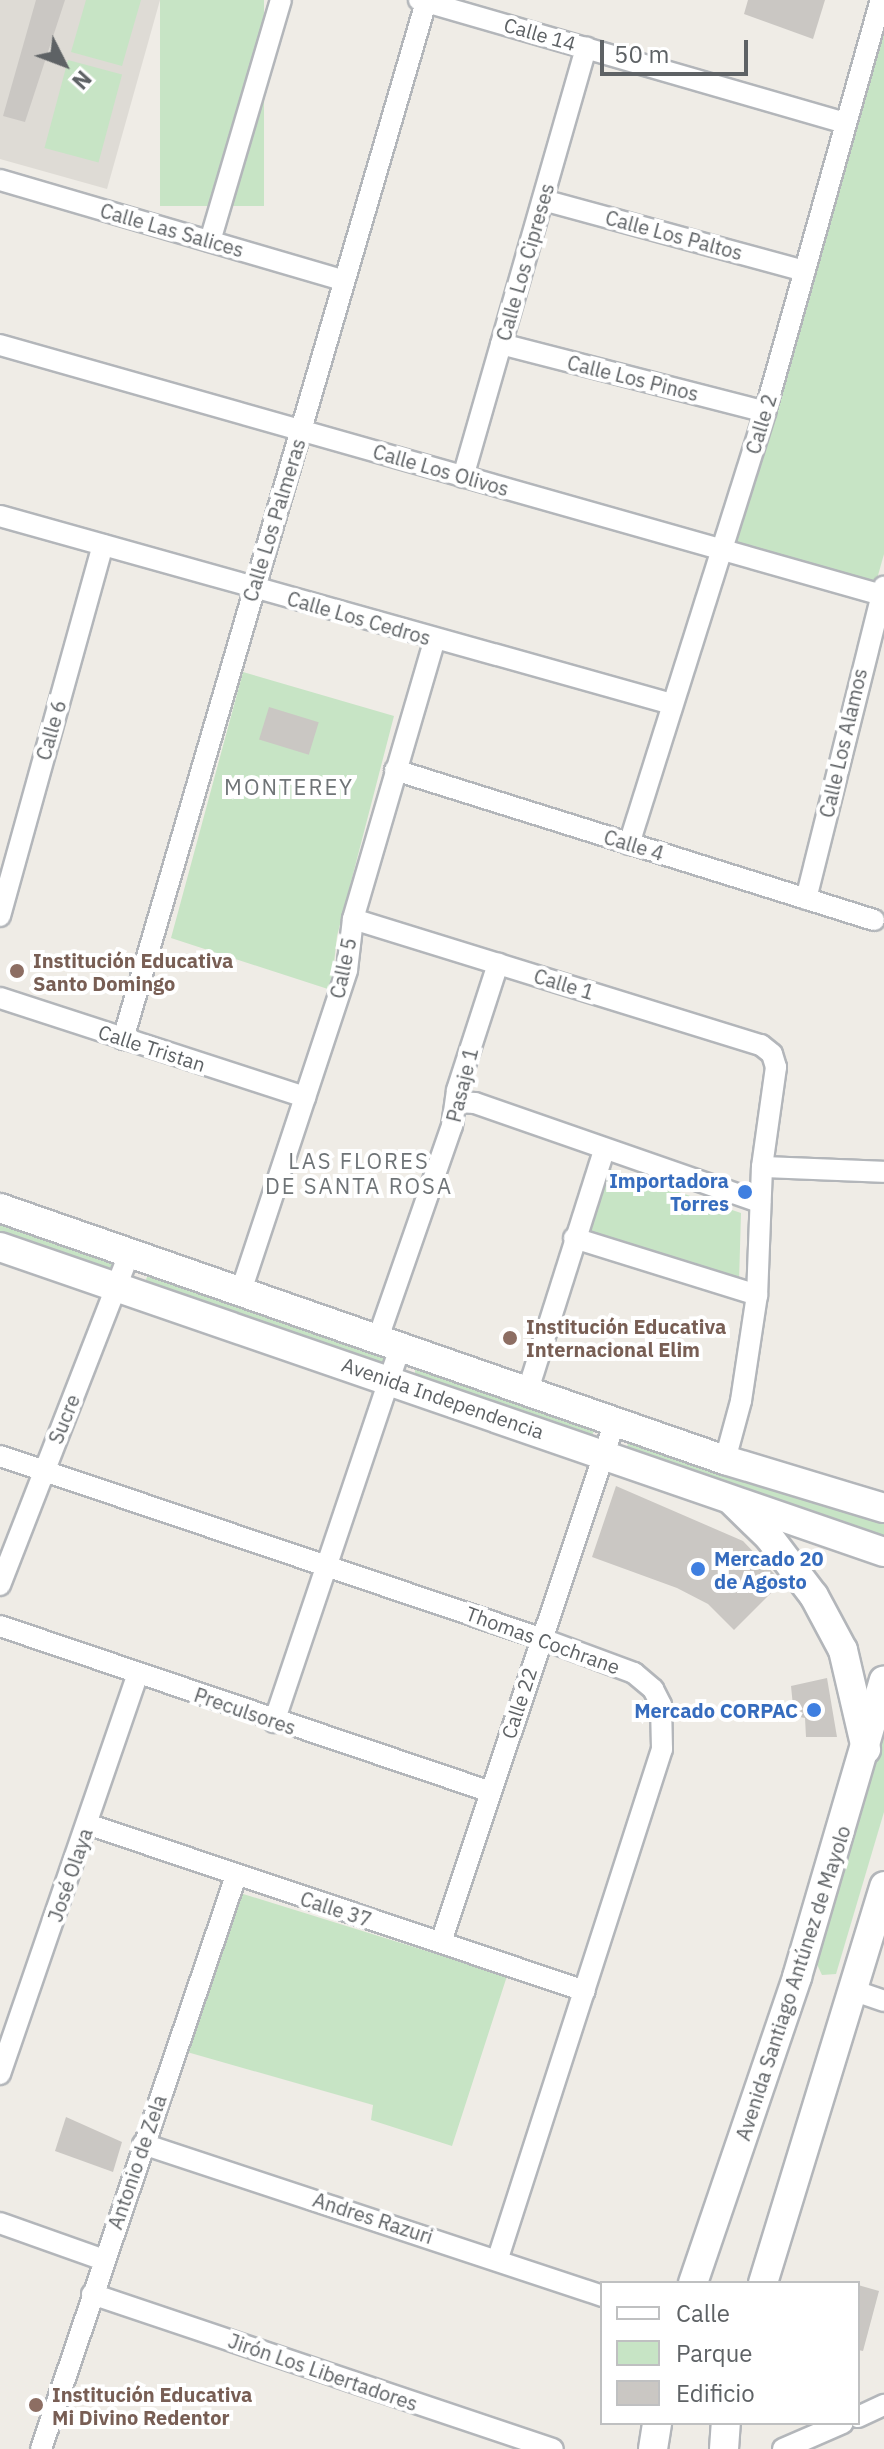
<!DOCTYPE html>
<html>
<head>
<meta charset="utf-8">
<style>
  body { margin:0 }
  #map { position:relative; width:884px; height:2449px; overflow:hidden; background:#efece6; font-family:"IBM Plex Sans",sans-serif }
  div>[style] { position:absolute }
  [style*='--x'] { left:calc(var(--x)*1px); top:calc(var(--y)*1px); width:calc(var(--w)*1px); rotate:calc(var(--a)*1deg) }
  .education>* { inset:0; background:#dedbd5 }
  .green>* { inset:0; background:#c7e4c5; transform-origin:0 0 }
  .building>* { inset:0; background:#cac7c3; transform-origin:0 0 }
  .roads { filter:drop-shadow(2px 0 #b3b6ba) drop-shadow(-2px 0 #b3b6ba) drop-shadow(0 2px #b3b6ba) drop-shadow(0 -2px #b3b6ba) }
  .street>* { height:20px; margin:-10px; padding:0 10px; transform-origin:10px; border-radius:10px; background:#fff }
  .secondary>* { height:28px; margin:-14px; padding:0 14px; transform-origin:14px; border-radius:14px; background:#fff }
  .dots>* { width:22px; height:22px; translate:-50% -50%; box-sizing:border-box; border:4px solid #fff; border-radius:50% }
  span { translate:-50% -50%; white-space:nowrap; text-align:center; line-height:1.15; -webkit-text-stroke:8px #fff; paint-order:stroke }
  .street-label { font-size:20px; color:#5e6265 }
  .education-label { font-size:20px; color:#785e54; font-weight:700 }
  .left { translate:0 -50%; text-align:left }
  .shop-label { font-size:20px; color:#366cbe; font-weight:700 }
  .right { translate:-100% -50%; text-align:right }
  .neighbourhood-label { font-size:22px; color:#6f7477; letter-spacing:2px }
  .legend { position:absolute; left:600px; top:2281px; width:260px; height:144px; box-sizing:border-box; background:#fff; border:2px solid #bfc0c1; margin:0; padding:10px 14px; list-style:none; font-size:24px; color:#5e6265 }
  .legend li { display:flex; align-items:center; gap:16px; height:40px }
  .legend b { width:40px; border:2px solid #bfc0c1 }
  .north { position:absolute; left:24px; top:24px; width:80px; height:80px; -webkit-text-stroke:6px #fff; paint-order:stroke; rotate:132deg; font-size:22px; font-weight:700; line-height:32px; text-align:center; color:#5e6265 }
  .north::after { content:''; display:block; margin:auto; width:28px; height:36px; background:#5e6265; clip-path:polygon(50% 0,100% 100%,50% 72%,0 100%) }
  .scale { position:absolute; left:600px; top:40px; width:148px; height:36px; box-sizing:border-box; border:4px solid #5e6265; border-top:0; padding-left:10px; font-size:24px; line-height:28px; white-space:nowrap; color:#5e6265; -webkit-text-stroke:6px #fff; paint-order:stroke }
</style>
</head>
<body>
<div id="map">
  <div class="education">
    <i style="clip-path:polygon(0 0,160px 0,107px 189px,0 159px)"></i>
  </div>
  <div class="green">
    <i style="clip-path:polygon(86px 0,141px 0,122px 66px,71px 52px)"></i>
    <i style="left:160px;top:0;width:104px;height:206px"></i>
    <i style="clip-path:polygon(884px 28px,884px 554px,875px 586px,734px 545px)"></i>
    <i style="left:68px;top:60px;width:56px;height:91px;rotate:15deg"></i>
    <i style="clip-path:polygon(243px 672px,394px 716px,337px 936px,331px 990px,171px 938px)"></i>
    <i style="clip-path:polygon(607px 1168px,741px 1213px,739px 1282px,590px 1236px)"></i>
    <i style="clip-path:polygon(0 1218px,114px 1258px,119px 1273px,0 1238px)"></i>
    <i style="clip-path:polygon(156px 1271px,390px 1357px,386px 1368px,144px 1285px,148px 1274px)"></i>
    <i style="clip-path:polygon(423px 1364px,595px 1428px,592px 1436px,587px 1439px,415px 1380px,415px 1367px)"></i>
    <i style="clip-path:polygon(629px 1438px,884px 1521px,884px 1542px,626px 1453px)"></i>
    <i style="clip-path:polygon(884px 1734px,884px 1812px,836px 1974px,822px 1975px,814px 1958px)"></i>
    <i style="clip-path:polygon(240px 1893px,507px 1976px,452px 2146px,371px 2120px,373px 2105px,187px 2052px)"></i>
  </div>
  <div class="building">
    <i style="clip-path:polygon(36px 0,65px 0,25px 122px,3px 116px)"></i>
    <i style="clip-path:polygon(748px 0,825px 0,813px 39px,744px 14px)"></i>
    <i style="left:269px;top:707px;width:52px;height:34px;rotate:17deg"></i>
    <i style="clip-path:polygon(616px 1486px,743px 1541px,782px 1582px,734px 1630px,708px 1604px,677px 1588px,592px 1557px)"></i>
    <i style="clip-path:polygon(827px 1678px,837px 1737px,806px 1737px,805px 1718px,794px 1716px,791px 1686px)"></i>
    <i style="clip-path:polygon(66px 2117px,122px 2142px,113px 2172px,55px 2151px)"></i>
    <i style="clip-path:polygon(858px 2285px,879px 2291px,863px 2351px,858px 2350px)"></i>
  </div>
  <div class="roads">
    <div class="street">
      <i style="--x:419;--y:0;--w:444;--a:16.1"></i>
      <i style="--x:0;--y:180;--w:357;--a:16.3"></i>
      <i style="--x:543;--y:200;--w:271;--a:15.2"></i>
      <i style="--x:210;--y:241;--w:251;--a:-73.6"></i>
      <i style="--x:501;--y:344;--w:273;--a:14.4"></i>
      <i style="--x:0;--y:345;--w:917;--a:15.83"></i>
      <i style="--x:463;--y:477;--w:447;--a:-74"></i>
      <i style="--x:0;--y:516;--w:698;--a:15.63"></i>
      <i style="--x:395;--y:770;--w:502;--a:17.39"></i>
      <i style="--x:629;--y:844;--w:453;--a:-72.5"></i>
      <i style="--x:765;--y:412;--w:428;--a:-74.3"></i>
      <i style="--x:806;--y:899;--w:322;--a:-76"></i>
      <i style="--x:0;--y:916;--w:385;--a:-74.5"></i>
      <i style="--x:353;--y:919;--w:427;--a:17.2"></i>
      <i style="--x:761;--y:1045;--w:14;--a:39"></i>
      <i style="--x:772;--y:1054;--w:14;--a:73"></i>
      <i style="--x:776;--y:1067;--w:101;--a:98"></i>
      <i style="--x:762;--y:1167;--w:128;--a:92.2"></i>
      <i style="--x:757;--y:1295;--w:107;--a:98.6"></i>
      <i style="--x:741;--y:1401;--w:61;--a:105.2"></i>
      <i style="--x:0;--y:998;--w:321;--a:18"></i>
      <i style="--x:123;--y:1039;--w:1080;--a:-73.71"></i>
      <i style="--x:458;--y:1102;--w:17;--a:3"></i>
      <i style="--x:475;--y:1103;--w:302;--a:19.2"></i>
      <i style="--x:762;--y:1167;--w:122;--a:2.3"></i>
      <i style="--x:574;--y:1238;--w:192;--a:17.3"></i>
      <i style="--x:240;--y:1294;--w:341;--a:-71.7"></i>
      <i style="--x:347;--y:970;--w:51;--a:-83.3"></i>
      <i style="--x:353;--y:919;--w:292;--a:-73.7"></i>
      <i style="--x:377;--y:1341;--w:228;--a:-70.8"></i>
      <i style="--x:452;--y:1126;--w:36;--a:-82"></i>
      <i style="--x:457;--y:1090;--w:133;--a:-72"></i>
      <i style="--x:528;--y:1390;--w:252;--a:-72.4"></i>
      <i style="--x:0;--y:1456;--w:570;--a:18.63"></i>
      <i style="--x:540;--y:1638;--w:100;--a:20.4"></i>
      <i style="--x:634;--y:1673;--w:25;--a:40"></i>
      <i style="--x:653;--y:1689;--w:18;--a:63"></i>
      <i style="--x:661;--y:1705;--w:44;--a:88.7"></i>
      <i style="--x:662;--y:1749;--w:535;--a:107.86"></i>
      <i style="--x:0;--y:1585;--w:355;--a:-68.7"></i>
      <i style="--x:0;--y:1626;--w:518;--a:18.68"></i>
      <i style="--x:274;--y:1722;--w:395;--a:-71.4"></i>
      <i style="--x:87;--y:1824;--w:525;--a:18.54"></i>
      <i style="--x:441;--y:1942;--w:549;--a:-71.53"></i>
      <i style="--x:855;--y:1991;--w:31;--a:19"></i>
      <i style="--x:0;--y:2074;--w:422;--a:-71"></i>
      <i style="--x:143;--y:2144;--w:484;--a:18.3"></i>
      <i style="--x:0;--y:2223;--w:110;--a:19.6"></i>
      <i style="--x:92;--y:2294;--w:486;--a:18.6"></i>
      <i style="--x:858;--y:2417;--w:29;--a:-25"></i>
      <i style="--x:41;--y:2449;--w:605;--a:-71.21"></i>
      <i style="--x:783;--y:2449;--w:65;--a:-23.4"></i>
    </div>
    <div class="secondary">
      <i style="--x:0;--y:1208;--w:768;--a:19.17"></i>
      <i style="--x:725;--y:1460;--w:166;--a:16.8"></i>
      <i style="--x:0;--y:1247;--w:935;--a:19.04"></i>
      <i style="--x:732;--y:1501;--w:52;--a:44.2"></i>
      <i style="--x:769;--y:1537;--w:74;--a:52.7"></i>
      <i style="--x:814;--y:1596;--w:61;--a:61.8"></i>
      <i style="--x:843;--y:1650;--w:102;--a:76.9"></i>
      <i style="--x:693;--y:2283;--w:323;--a:-71.2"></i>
      <i style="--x:797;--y:1977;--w:309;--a:-73.7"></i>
      <i style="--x:763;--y:2283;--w:415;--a:-73"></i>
      <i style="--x:653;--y:2449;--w:26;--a:-81"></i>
      <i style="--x:724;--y:2449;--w:26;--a:-86"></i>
    </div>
  </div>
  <div class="dots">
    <i style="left:17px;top:971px;background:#8d6e63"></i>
    <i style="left:745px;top:1192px;background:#3f7fe0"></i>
    <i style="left:510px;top:1338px;background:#8d6e63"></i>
    <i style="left:698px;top:1569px;background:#3f7fe0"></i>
    <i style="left:814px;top:1710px;background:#3f7fe0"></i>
    <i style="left:36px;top:2405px;background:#8d6e63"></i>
  </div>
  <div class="street-label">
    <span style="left:540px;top:34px;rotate:16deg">Calle 14</span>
    <span style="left:172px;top:230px;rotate:16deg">Calle Las Salices</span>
    <span style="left:674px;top:235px;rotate:15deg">Calle Los Paltos</span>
    <span style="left:525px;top:262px;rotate:-74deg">Calle Los Cipreses</span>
    <span style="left:633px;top:378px;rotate:14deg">Calle Los Pinos</span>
    <span style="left:761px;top:424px;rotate:-73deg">Calle 2</span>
    <span style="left:441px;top:470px;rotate:16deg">Calle Los Olivos</span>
    <span style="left:274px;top:520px;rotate:-73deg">Calle Los Palmeras</span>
    <span style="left:359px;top:618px;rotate:16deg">Calle Los Cedros</span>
    <span style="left:51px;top:730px;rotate:-74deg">Calle 6</span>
    <span style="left:843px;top:743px;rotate:-77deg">Calle Los Alamos</span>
    <span style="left:634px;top:845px;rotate:17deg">Calle 4</span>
    <span style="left:343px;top:968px;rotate:-78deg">Calle 5</span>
    <span style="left:564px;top:984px;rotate:17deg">Calle 1</span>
    <span style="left:152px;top:1048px;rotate:18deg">Calle Tristan</span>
    <span style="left:462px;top:1085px;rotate:-76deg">Pasaje 1</span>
    <span style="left:443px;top:1398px;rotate:19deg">Avenida Independencia</span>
    <span style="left:64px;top:1419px;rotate:-68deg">Sucre</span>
    <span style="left:543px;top:1640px;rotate:20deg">Thomas Cochrane</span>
    <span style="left:519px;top:1703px;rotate:-72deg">Calle 22</span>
    <span style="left:245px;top:1711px;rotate:19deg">Preculsores</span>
    <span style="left:70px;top:1875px;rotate:-71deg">José Olaya</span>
    <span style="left:336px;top:1909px;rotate:18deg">Calle 37</span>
    <span style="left:793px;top:1983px;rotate:-72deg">Avenida Santiago Antúnez de Mayolo</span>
    <span style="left:137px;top:2162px;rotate:-71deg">Antonio de Zela</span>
    <span style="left:373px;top:2218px;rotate:18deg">Andres Razuri</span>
    <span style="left:323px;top:2372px;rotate:19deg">Jirón Los Libertadores</span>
  </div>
  <div class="education-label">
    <span class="left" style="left:33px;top:972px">Institución Educativa<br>Santo Domingo</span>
    <span class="left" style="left:526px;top:1338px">Institución Educativa<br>Internacional Elim</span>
    <span class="left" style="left:52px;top:2406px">Institución Educativa<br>Mi Divino Redentor</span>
  </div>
  <div class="shop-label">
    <span class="right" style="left:729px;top:1192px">Importadora<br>Torres</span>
    <span class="left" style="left:714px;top:1570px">Mercado 20<br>de Agosto</span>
    <span class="right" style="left:798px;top:1710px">Mercado CORPAC</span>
  </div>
  <div class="neighbourhood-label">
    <span style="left:289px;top:787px">MONTEREY</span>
    <span style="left:359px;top:1173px">LAS FLORES<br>DE SANTA ROSA</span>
  </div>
  <ul class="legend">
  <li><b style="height:10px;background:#fff"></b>Calle</li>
  <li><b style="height:22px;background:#c7e4c5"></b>Parque</li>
  <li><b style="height:22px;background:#cac7c3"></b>Edificio</li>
  </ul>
  <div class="north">N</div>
  <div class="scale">50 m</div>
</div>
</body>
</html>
